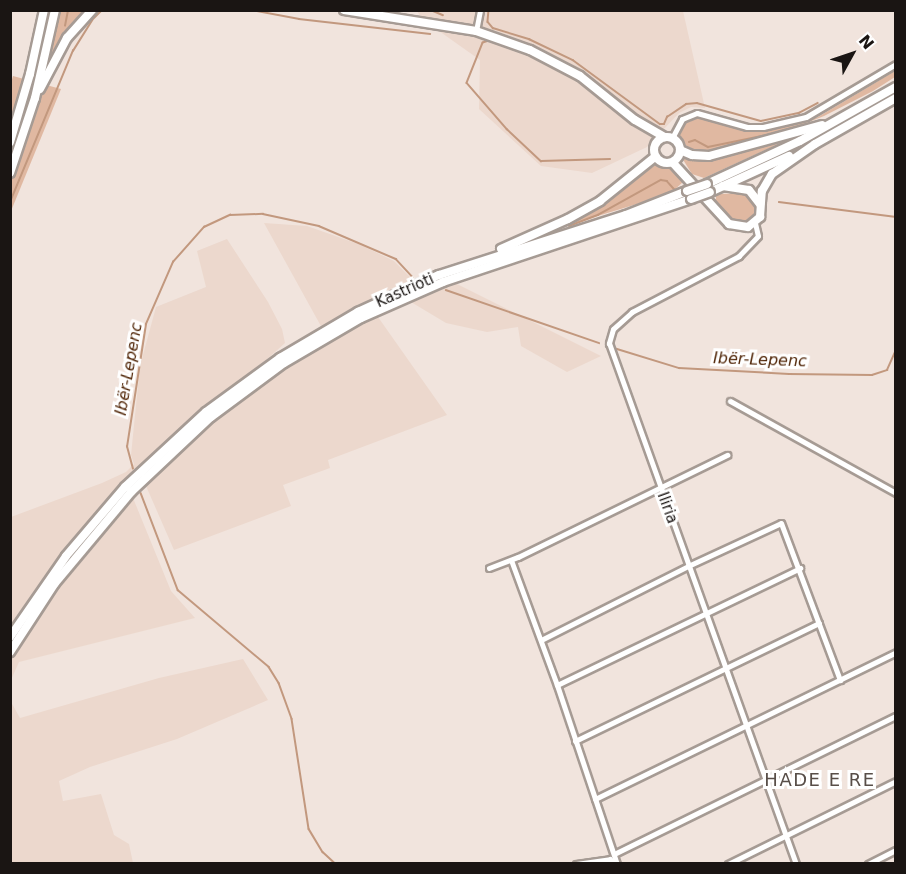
<!DOCTYPE html>
<html>
<head>
<meta charset="utf-8">
<style>
  body { margin:0 }
  #map { position:relative; width:906px; height:874px; overflow:hidden; background:#f1e4dd; font-family:"DejaVu Sans",sans-serif }
  div>[style] { position:absolute }
  [style*='--x'] { left:calc(var(--x)*1px); top:calc(var(--y)*1px); width:calc(var(--w)*1px); rotate:calc(var(--a)*1deg) }
  .built>* { inset:0; background:#ecd8cd }
  .green>* { inset:0; background:#e0b8a1 }
  .stream>* { height:1.5px; margin:-0.75px; padding:0 0.75px; transform-origin:0.75px; border-radius:0.75px; background:#c2987e }
  .roads { filter:drop-shadow(2px 0 #a69b94) drop-shadow(-2px 0 #a69b94) drop-shadow(0 2px #a69b94) drop-shadow(0 -2px #a69b94) }
  .minor>* { height:5px; margin:-2.5px; padding:0 2.5px; transform-origin:2.5px; border-radius:2.5px; background:#fff }
  .highway>* { height:8px; margin:-4px; padding:0 4px; transform-origin:4px; border-radius:4px; background:#fff }
  .highway>.ring { margin:-4px; padding:0; box-sizing:content-box; background:none; border:8px solid #fff; border-radius:50% }
  .bridges { filter:drop-shadow(2px 0 #a69b94) drop-shadow(-2px 0 #a69b94) drop-shadow(0 2px #a69b94) drop-shadow(0 -2px #a69b94) }
  .highway-bridge>* { height:8px; margin:-4px; padding:0 4px; transform-origin:4px; border-radius:4px; background:#fff }
  span { translate:-50% -50%; white-space:nowrap; text-align:center; line-height:1.15; -webkit-text-stroke:6px #fff; paint-order:stroke }
  .street-label { font-size:15px; color:#1a1513 }
  .water-label { font-size:16px; color:#53290b; font-style:italic }
  .quarter-label { font-size:18px; color:#584e48; letter-spacing:1.5px }
  .frame { position:absolute; inset:0; border:12px solid #1a1513; pointer-events:none }
  .north { position:absolute; left:822px; top:24px; width:60px; height:60px; -webkit-text-stroke:4px #fff; paint-order:stroke; rotate:50deg; font-size:16px; font-weight:700; line-height:24px; text-align:center; color:#1a1513 }
  .north::after { content:''; display:block; margin:auto; width:21px; height:27px; background:#1a1513; clip-path:polygon(50% 0,100% 100%,50% 72%,0 100%) }
</style>
</head>
<body>
<div id="map">
  <div class="built">
    <i style="clip-path:polygon(417px 11px,683px 11px,705px 108px,691px 107px,679px 113px,647px 147px,592px 173px,541px 166px,479px 109px,480px 60px,422px 19px)"></i>
    <i style="clip-path:polygon(264px 223px,307px 226px,361px 245px,394px 261px,413px 280px,453px 282px,601px 356px,567px 372px,521px 346px,518px 327px,487px 332px,446px 323px,411px 302px,378px 317px,447px 415px,328px 460px,330px 468px,283px 485px,291px 506px,174px 550px,146px 486px,133px 498px,171px 591px,195px 618px,19px 662px,11px 680px,11px 517px,102px 483px,126px 472px,134px 464px,131px 455px,140px 366px,156px 307px,206px 287px,197px 251px,227px 239px,268px 302px,282px 329px,285px 343px,253px 372px,322px 328px)"></i>
    <i style="clip-path:polygon(243px 659px,268px 700px,177px 739px,90px 767px,59px 781px,63px 801px,101px 794px,114px 835px,129px 844px,133px 863px,11px 863px,11px 702px,20px 718px,159px 678px)"></i>
  </div>
  <div class="green">
    <i style="clip-path:polygon(60px 11px,87px 11px,71px 30px,45px 78px)"></i>
    <i style="clip-path:polygon(895px 71px,895px 77px,873px 91px,824px 116px,781px 133px,711px 151px,690px 149px,680px 140px,678px 135px,683px 124px,698px 118px,761px 131px,800px 123px,818px 117px)"></i>
    <i style="clip-path:polygon(13px 76px,61px 89px,11px 211px,10px 86px)"></i>
    <i style="clip-path:polygon(800px 134px,704px 178px,692px 174px,682px 158px,710px 160px)"></i>
    <i style="clip-path:polygon(657px 164px,672px 167px,688px 183px,683px 182px,672px 192px,650px 200px,542px 233px,604px 201px)"></i>
    <i style="clip-path:polygon(743px 193px,752px 197px,756px 210px,751px 220px,745px 223px,732px 221px,712px 199px,716px 199px,716px 195px,720px 194px)"></i>
  </div>
  <div class="stream">
    <i style="--x:252;--y:10;--w:48;--a:10.8"></i>
    <i style="--x:299;--y:19;--w:132;--a:6.5"></i>
    <i style="--x:431;--y:10;--w:13;--a:23"></i>
    <i style="--x:489;--y:10;--w:12;--a:95"></i>
    <i style="--x:488;--y:22;--w:8;--a:50"></i>
    <i style="--x:493;--y:28;--w:38;--a:17"></i>
    <i style="--x:529;--y:39;--w:49;--a:25.5"></i>
    <i style="--x:573;--y:60;--w:108;--a:36.3"></i>
    <i style="--x:660;--y:124;--w:4;--a:0"></i>
    <i style="--x:664;--y:124;--w:8;--a:-67"></i>
    <i style="--x:667;--y:117;--w:23;--a:-34"></i>
    <i style="--x:686;--y:104;--w:11;--a:-5"></i>
    <i style="--x:697;--y:103;--w:66;--a:15.7"></i>
    <i style="--x:761;--y:121;--w:39;--a:-12"></i>
    <i style="--x:799;--y:113;--w:21;--a:-28"></i>
    <i style="--x:65;--y:26;--w:16;--a:-79"></i>
    <i style="--x:498;--y:43;--w:9;--a:-167"></i>
    <i style="--x:489;--y:41;--w:6;--a:162"></i>
    <i style="--x:483;--y:43;--w:43;--a:111.8"></i>
    <i style="--x:467;--y:83;--w:61;--a:49"></i>
    <i style="--x:507;--y:129;--w:47;--a:43.3"></i>
    <i style="--x:541;--y:161;--w:69;--a:-1.7"></i>
    <i style="--x:808;--y:121;--w:102;--a:-30.6"></i>
    <i style="--x:689;--y:142;--w:6;--a:-18"></i>
    <i style="--x:695;--y:140;--w:15;--a:28"></i>
    <i style="--x:708;--y:147;--w:76;--a:-11.5"></i>
    <i style="--x:10;--y:202;--w:164;--a:-67.4"></i>
    <i style="--x:73;--y:51;--w:36;--a:-58"></i>
    <i style="--x:92;--y:20;--w:14;--a:-45"></i>
    <i style="--x:779;--y:202;--w:118;--a:7.3"></i>
    <i style="--x:569;--y:226;--w:31;--a:-21"></i>
    <i style="--x:598;--y:215;--w:72;--a:-29.1"></i>
    <i style="--x:661;--y:180;--w:6;--a:9"></i>
    <i style="--x:667;--y:181;--w:12;--a:48"></i>
    <i style="--x:675;--y:190;--w:8;--a:-23"></i>
    <i style="--x:446;--y:290;--w:162;--a:19.1"></i>
    <i style="--x:614;--y:348;--w:68;--a:17.1"></i>
    <i style="--x:679;--y:368;--w:110;--a:3.1"></i>
    <i style="--x:789;--y:374;--w:83;--a:0.7"></i>
    <i style="--x:872;--y:375;--w:16;--a:-18"></i>
    <i style="--x:887;--y:370;--w:22;--a:-66"></i>
    <i style="--x:133;--y:469;--w:23;--a:-105"></i>
    <i style="--x:127;--y:447;--w:124;--a:-81.2"></i>
    <i style="--x:146;--y:324;--w:68;--a:-66.5"></i>
    <i style="--x:173;--y:262;--w:47;--a:-48.5"></i>
    <i style="--x:204;--y:227;--w:29;--a:-25"></i>
    <i style="--x:230;--y:215;--w:33;--a:-2"></i>
    <i style="--x:263;--y:214;--w:57;--a:12.1"></i>
    <i style="--x:319;--y:226;--w:84;--a:23.2"></i>
    <i style="--x:396;--y:259;--w:25;--a:47"></i>
    <i style="--x:141;--y:493;--w:104;--a:69.1"></i>
    <i style="--x:178;--y:590;--w:119;--a:40.2"></i>
    <i style="--x:269;--y:667;--w:19;--a:58"></i>
    <i style="--x:279;--y:683;--w:38;--a:70"></i>
    <i style="--x:292;--y:719;--w:111;--a:81.2"></i>
    <i style="--x:309;--y:829;--w:27;--a:59"></i>
    <i style="--x:323;--y:852;--w:18;--a:43"></i>
  </div>
  <div class="roads">
    <div class="minor">
      <i style="--x:476;--y:31;--w:21;--a:-79"></i>
      <i style="--x:672;--y:138;--w:21;--a:-62"></i>
      <i style="--x:682;--y:119;--w:16;--a:-22"></i>
      <i style="--x:697;--y:113;--w:52;--a:15.6"></i>
      <i style="--x:747;--y:127;--w:16;--a:0"></i>
      <i style="--x:763;--y:127;--w:44;--a:-13.1"></i>
      <i style="--x:806;--y:117;--w:104;--a:-30.5"></i>
      <i style="--x:755;--y:223;--w:13;--a:77"></i>
      <i style="--x:758;--y:236;--w:28;--a:134"></i>
      <i style="--x:739;--y:256;--w:121;--a:152.4"></i>
      <i style="--x:632;--y:312;--w:25;--a:138"></i>
      <i style="--x:613;--y:329;--w:15;--a:106"></i>
      <i style="--x:609;--y:343;--w:554;--a:70.26"></i>
      <i style="--x:730;--y:401;--w:190;--a:29"></i>
      <i style="--x:511;--y:560;--w:133;--a:69.8"></i>
      <i style="--x:557;--y:685;--w:189;--a:71.5"></i>
      <i style="--x:489;--y:568;--w:31;--a:-21"></i>
      <i style="--x:518;--y:557;--w:233;--a:-26"></i>
      <i style="--x:541;--y:640;--w:165;--a:-26.7"></i>
      <i style="--x:688;--y:566;--w:102;--a:-24.8"></i>
      <i style="--x:781;--y:523;--w:168;--a:69.4"></i>
      <i style="--x:557;--y:685;--w:270;--a:-25.7"></i>
      <i style="--x:575;--y:741;--w:271;--a:-25.8"></i>
      <i style="--x:595;--y:799;--w:335;--a:-26"></i>
      <i style="--x:614;--y:854;--w:314;--a:-26.1"></i>
      <i style="--x:576;--y:864;--w:34;--a:-8"></i>
      <i style="--x:610;--y:859;--w:6;--a:51"></i>
      <i style="--x:728;--y:864;--w:187;--a:-26.3"></i>
      <i style="--x:868;--y:864;--w:31;--a:-27"></i>
    </div>
    <div class="highway">
      <i style="--x:344;--y:10;--w:134;--a:9"></i>
      <i style="--x:476;--y:31;--w:57;--a:19.4"></i>
      <i style="--x:530;--y:50;--w:56;--a:27.5"></i>
      <i style="--x:580;--y:76;--w:70;--a:38.7"></i>
      <i style="--x:635;--y:120;--w:34;--a:30"></i>
      <i style="--x:40;--y:89;--w:58;--a:-62.1"></i>
      <i style="--x:67;--y:38;--w:38;--a:-48"></i>
      <i class="ring" style="left:654px;top:137px;width:18px;height:18px"></i>
      <i style="--x:10;--y:142;--w:71;--a:-73.6"></i>
      <i style="--x:30;--y:74;--w:66;--a:-77.7"></i>
      <i style="--x:680;--y:150;--w:13;--a:23"></i>
      <i style="--x:692;--y:155;--w:17;--a:3"></i>
      <i style="--x:709;--y:156;--w:117;--a:-15.3"></i>
      <i style="--x:673;--y:163;--w:83;--a:47.4"></i>
      <i style="--x:729;--y:224;--w:19;--a:9"></i>
      <i style="--x:748;--y:227;--w:16;--a:-40"></i>
      <i style="--x:760;--y:217;--w:26;--a:-86"></i>
      <i style="--x:762;--y:191;--w:20;--a:-60"></i>
      <i style="--x:772;--y:174;--w:52;--a:-34.9"></i>
      <i style="--x:815;--y:144;--w:93;--a:-29.6"></i>
      <i style="--x:10;--y:173;--w:79;--a:-71.6"></i>
      <i style="--x:35;--y:98;--w:90;--a:-77.2"></i>
      <i style="--x:707;--y:184;--w:102;--a:-24.8"></i>
      <i style="--x:800;--y:141;--w:110;--a:-29.4"></i>
      <i style="--x:723;--y:186;--w:26;--a:9"></i>
      <i style="--x:749;--y:190;--w:18;--a:52"></i>
      <i style="--x:710;--y:192;--w:87;--a:-24.5"></i>
      <i style="--x:501;--y:249;--w:73;--a:-24.1"></i>
      <i style="--x:568;--y:219;--w:37;--a:-29"></i>
      <i style="--x:600;--y:201;--w:70;--a:-38.7"></i>
      <i style="--x:10;--y:637;--w:98;--a:-55.3"></i>
      <i style="--x:66;--y:556;--w:91;--a:-49.5"></i>
      <i style="--x:125;--y:487;--w:110;--a:-42.8"></i>
      <i style="--x:206;--y:412;--w:92;--a:-36.1"></i>
      <i style="--x:280;--y:358;--w:91;--a:-30.5"></i>
      <i style="--x:358;--y:312;--w:89;--a:-24.6"></i>
      <i style="--x:439;--y:275;--w:196;--a:-17.8"></i>
      <i style="--x:626;--y:215;--w:66;--a:-21.5"></i>
      <i style="--x:10;--y:652;--w:82;--a:-56.9"></i>
      <i style="--x:55;--y:583;--w:119;--a:-50.1"></i>
      <i style="--x:131;--y:492;--w:110;--a:-43.2"></i>
      <i style="--x:211;--y:417;--w:91;--a:-36.5"></i>
      <i style="--x:284;--y:363;--w:89;--a:-30.3"></i>
      <i style="--x:361;--y:318;--w:90;--a:-23.7"></i>
      <i style="--x:443;--y:282;--w:262;--a:-18.5"></i>
    </div>
  </div>
  <div class="bridges">
    <div class="highway-bridge">
      <i style="--x:687;--y:191;--w:21;--a:-19"></i>
      <i style="--x:691;--y:199;--w:20;--a:-20"></i>
    </div>
  </div>
  <div class="street-label">
    <span style="left:405px;top:291px;rotate:-24deg">Kastrioti</span>
    <span style="left:667px;top:508px;rotate:70deg">Iliria</span>
  </div>
  <div class="water-label">
    <span style="left:760px;top:360px;rotate:2deg">Ibër-Lepenc</span>
    <span style="left:129px;top:369px;rotate:-80deg">Ibër-Lepenc</span>
  </div>
  <div class="quarter-label">
    <span style="left:820px;top:780px">HADE E RE</span>
  </div>
  <div class="frame"></div>
  <div class="north">N</div>
</div>
</body>
</html>
